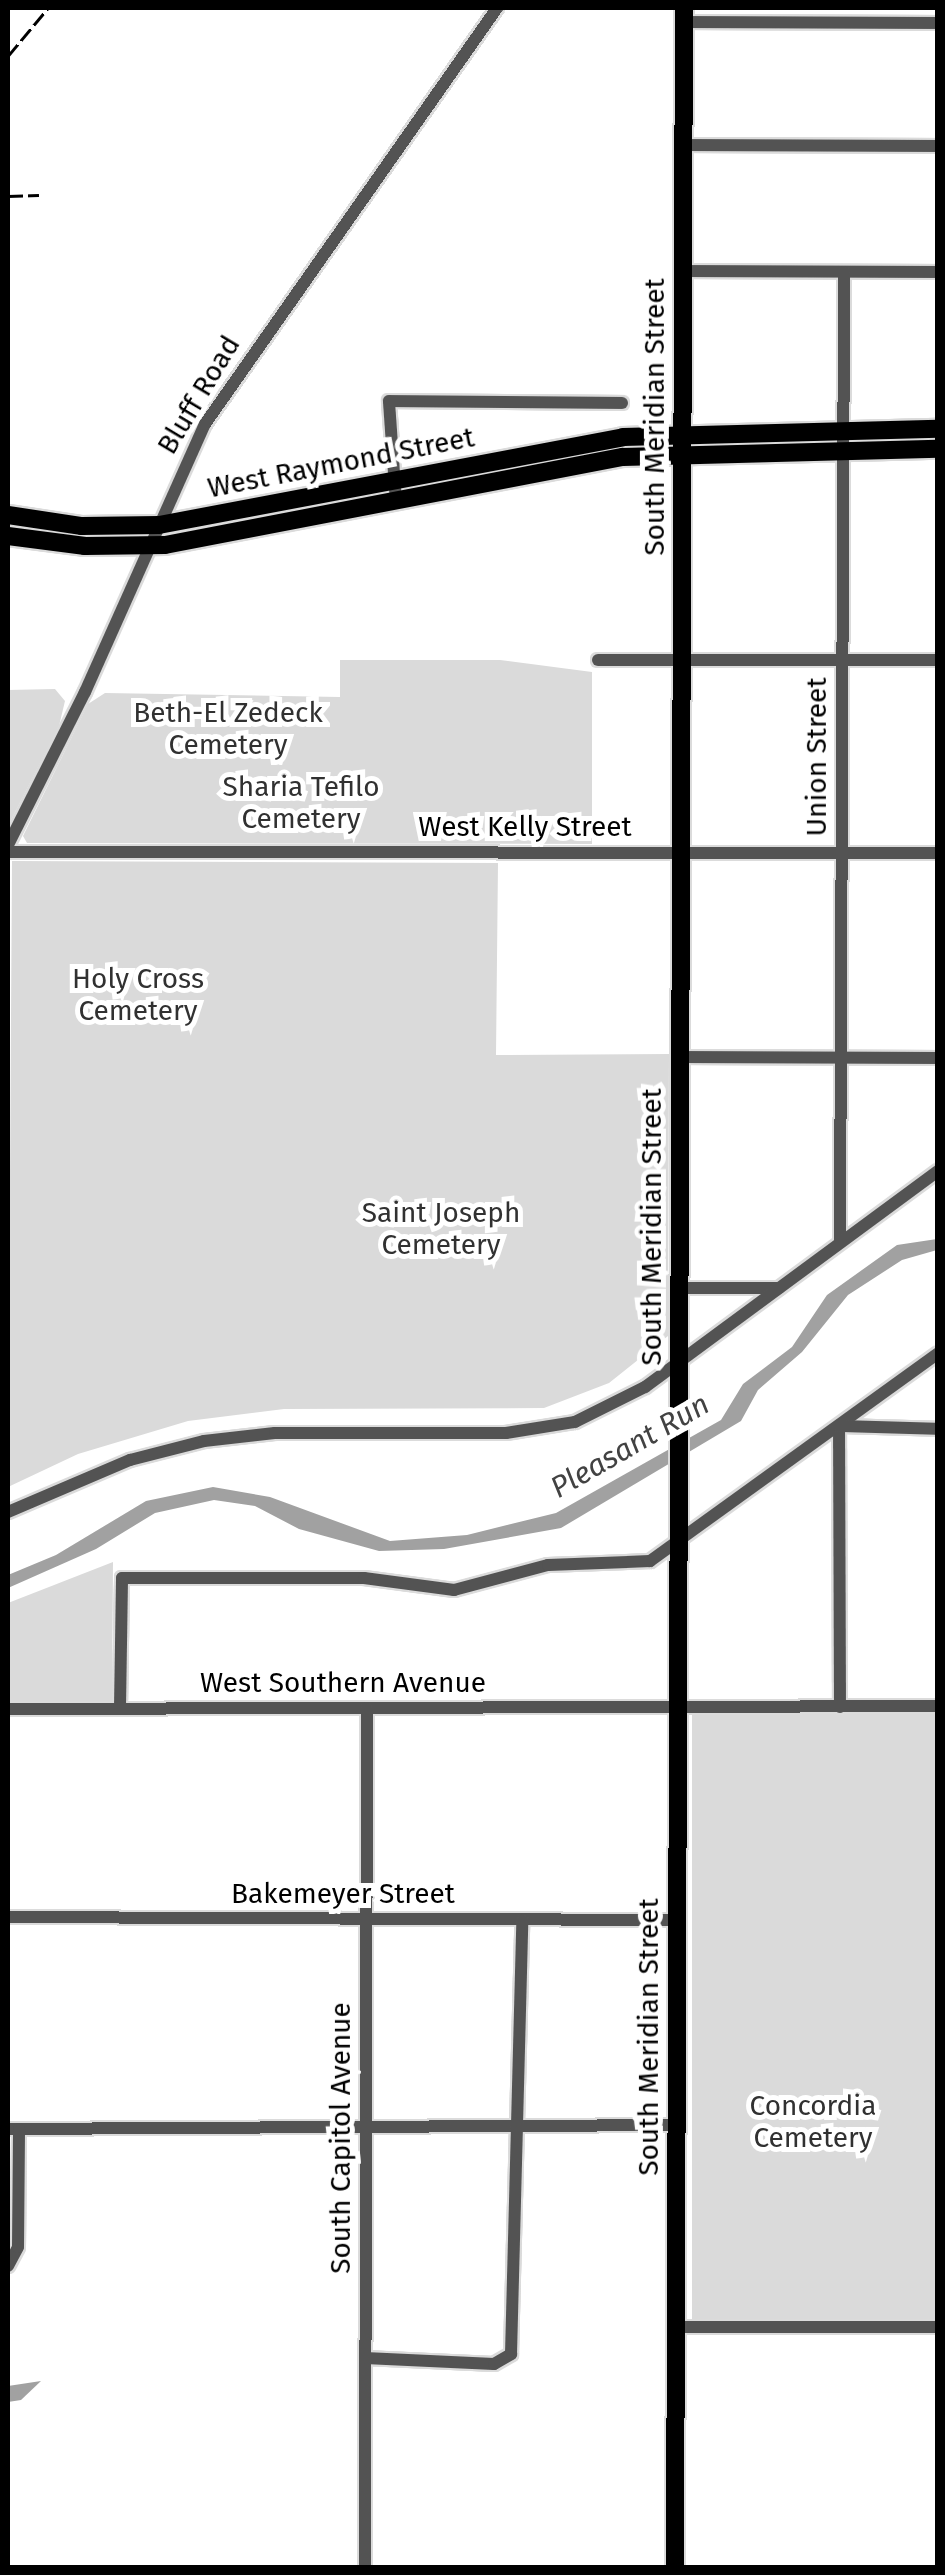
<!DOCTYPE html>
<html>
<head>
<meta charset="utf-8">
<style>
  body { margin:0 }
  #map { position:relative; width:945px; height:2575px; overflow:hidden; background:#fff; font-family:"Fira Sans",sans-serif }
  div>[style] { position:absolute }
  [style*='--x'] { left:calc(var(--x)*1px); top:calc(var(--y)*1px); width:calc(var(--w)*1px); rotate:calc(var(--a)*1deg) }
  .green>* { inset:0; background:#dadada; transform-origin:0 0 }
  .water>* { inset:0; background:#a1a1a1 }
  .roads { filter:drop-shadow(2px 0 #dbdbdb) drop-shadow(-2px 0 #dbdbdb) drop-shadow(0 2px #dbdbdb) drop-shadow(0 -2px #dbdbdb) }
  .minor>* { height:12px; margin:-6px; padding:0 6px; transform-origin:6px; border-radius:6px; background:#535353 }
  .major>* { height:18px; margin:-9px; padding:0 9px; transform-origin:9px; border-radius:9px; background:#000 }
  .rail>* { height:2.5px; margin-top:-1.25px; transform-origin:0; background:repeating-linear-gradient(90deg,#000 0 15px,transparent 0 20px) }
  span { translate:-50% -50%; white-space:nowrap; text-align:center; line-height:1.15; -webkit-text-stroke:10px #fff; paint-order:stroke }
  .street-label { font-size:28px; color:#000 }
  .park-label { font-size:28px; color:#313131 }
  .water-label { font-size:30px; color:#424242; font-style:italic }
  .frame { position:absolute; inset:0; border:10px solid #000; pointer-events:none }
</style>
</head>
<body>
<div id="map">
  <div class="green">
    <i style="clip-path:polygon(340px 660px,500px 660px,592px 672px,592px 844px,27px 843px,23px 836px,88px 704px,105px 693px,340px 697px)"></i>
    <i style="clip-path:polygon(55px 689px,65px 701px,59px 726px,8px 826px,8px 690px)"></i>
    <i style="clip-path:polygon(12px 861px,498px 863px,496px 1055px,669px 1054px,668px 1336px,609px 1383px,544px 1408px,284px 1409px,188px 1421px,78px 1454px,8px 1487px)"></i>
    <i style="clip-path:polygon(113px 1562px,112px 1705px,8px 1707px,8px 1603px)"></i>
    <i style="left:692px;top:1713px;width:245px;height:607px"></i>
  </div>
  <div class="water">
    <i style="clip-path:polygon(937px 1239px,937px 1250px,902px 1260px,848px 1295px,802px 1352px,758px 1390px,741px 1421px,561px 1528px,444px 1549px,379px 1551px,299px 1529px,255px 1506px,214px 1500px,155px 1513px,96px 1549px,8px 1588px,8px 1575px,56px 1555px,146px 1501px,213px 1487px,270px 1497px,390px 1541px,467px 1535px,556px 1513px,721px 1420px,743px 1384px,792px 1347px,827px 1295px,897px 1245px)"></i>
    <i style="clip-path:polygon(41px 2381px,21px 2400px,8px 2402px,8px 2386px)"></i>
  </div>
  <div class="roads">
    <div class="minor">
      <i style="--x:684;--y:22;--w:254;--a:0.2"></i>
      <i style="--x:684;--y:145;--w:254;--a:0.2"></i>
      <i style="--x:683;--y:271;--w:255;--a:0.2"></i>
      <i style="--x:396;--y:502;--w:101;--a:-94"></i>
      <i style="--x:389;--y:401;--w:233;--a:0.5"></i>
      <i style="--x:598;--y:660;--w:340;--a:0"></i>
      <i style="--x:8;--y:845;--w:171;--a:-63.3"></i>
      <i style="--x:85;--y:692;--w:294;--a:-65.9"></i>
      <i style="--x:205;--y:424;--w:508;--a:-54.93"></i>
      <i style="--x:8;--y:852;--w:930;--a:0.06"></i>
      <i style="--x:680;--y:1057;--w:258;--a:0.2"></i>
      <i style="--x:840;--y:1242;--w:970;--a:-89.76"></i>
      <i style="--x:679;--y:1288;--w:100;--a:0"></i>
      <i style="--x:8;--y:1512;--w:133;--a:-23.1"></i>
      <i style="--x:130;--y:1460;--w:76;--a:-14.4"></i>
      <i style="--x:204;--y:1441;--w:71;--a:-6.4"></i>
      <i style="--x:275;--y:1433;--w:231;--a:0"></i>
      <i style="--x:506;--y:1433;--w:70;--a:-9.1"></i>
      <i style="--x:575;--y:1422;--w:78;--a:-26.6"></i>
      <i style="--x:645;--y:1387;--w:364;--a:-36.4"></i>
      <i style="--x:120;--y:1707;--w:129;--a:-89.1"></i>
      <i style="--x:122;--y:1578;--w:242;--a:0"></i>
      <i style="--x:364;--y:1578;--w:91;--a:7.6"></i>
      <i style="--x:454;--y:1590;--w:97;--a:-14.9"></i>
      <i style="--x:548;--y:1565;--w:102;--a:-2.2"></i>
      <i style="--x:650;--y:1561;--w:355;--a:-35.8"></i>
      <i style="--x:840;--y:1707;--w:281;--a:-90.2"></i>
      <i style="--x:839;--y:1426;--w:99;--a:1.7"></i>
      <i style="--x:8;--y:1709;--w:930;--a:-0.18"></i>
      <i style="--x:8;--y:1917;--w:669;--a:0.26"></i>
      <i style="--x:8;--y:2129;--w:669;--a:-0.34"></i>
      <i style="--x:8;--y:2266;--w:21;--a:-62"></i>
      <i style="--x:18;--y:2247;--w:118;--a:-89.5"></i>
      <i style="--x:676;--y:2327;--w:262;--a:0"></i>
      <i style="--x:365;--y:2358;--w:129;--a:2.7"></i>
      <i style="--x:494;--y:2364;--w:20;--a:-30"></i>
      <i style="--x:511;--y:2354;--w:434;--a:-88.5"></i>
      <i style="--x:365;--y:2568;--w:860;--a:-89.87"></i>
    </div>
    <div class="major">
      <i style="--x:8;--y:515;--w:75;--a:8.5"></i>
      <i style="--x:82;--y:526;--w:77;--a:-0.7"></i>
      <i style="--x:159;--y:525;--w:472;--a:-10.7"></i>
      <i style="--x:623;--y:437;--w:315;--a:-1.5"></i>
      <i style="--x:8;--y:536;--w:78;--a:7.4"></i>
      <i style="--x:85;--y:546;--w:80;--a:-0.7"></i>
      <i style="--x:165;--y:545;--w:466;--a:-10.9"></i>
      <i style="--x:623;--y:457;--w:315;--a:-1.5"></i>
      <i style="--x:675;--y:2568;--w:2560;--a:-89.8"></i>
    </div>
  </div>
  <div class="rail">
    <i style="--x:8;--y:56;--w:62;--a:-50.2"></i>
    <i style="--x:8;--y:196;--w:31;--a:-2"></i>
  </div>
  <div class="street-label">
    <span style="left:199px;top:395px;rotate:-59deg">Bluff Road</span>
    <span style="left:655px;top:417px;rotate:-90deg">South Meridian Street</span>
    <span style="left:341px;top:463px;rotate:-11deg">West Raymond Street</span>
    <span style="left:817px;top:757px;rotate:-90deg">Union Street</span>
    <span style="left:525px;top:827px">West Kelly Street</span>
    <span style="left:652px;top:1227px;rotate:-90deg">South Meridian Street</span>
    <span style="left:343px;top:1683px">West Southern Avenue</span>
    <span style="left:343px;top:1894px">Bakemeyer Street</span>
    <span style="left:649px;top:2037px;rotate:-90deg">South Meridian Street</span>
    <span style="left:341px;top:2138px;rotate:-90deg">South Capitol Avenue</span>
  </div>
  <div class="park-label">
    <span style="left:228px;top:729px">Beth-El Zedeck<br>Cemetery</span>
    <span style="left:301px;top:803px">Sharia Tefilo<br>Cemetery</span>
    <span style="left:138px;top:995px">Holy Cross<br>Cemetery</span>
    <span style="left:441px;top:1229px">Saint Joseph<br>Cemetery</span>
    <span style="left:813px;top:2122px">Concordia<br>Cemetery</span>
  </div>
  <div class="water-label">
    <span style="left:630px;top:1446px;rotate:-30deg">Pleasant Run</span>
  </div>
  <div class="frame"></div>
</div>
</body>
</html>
